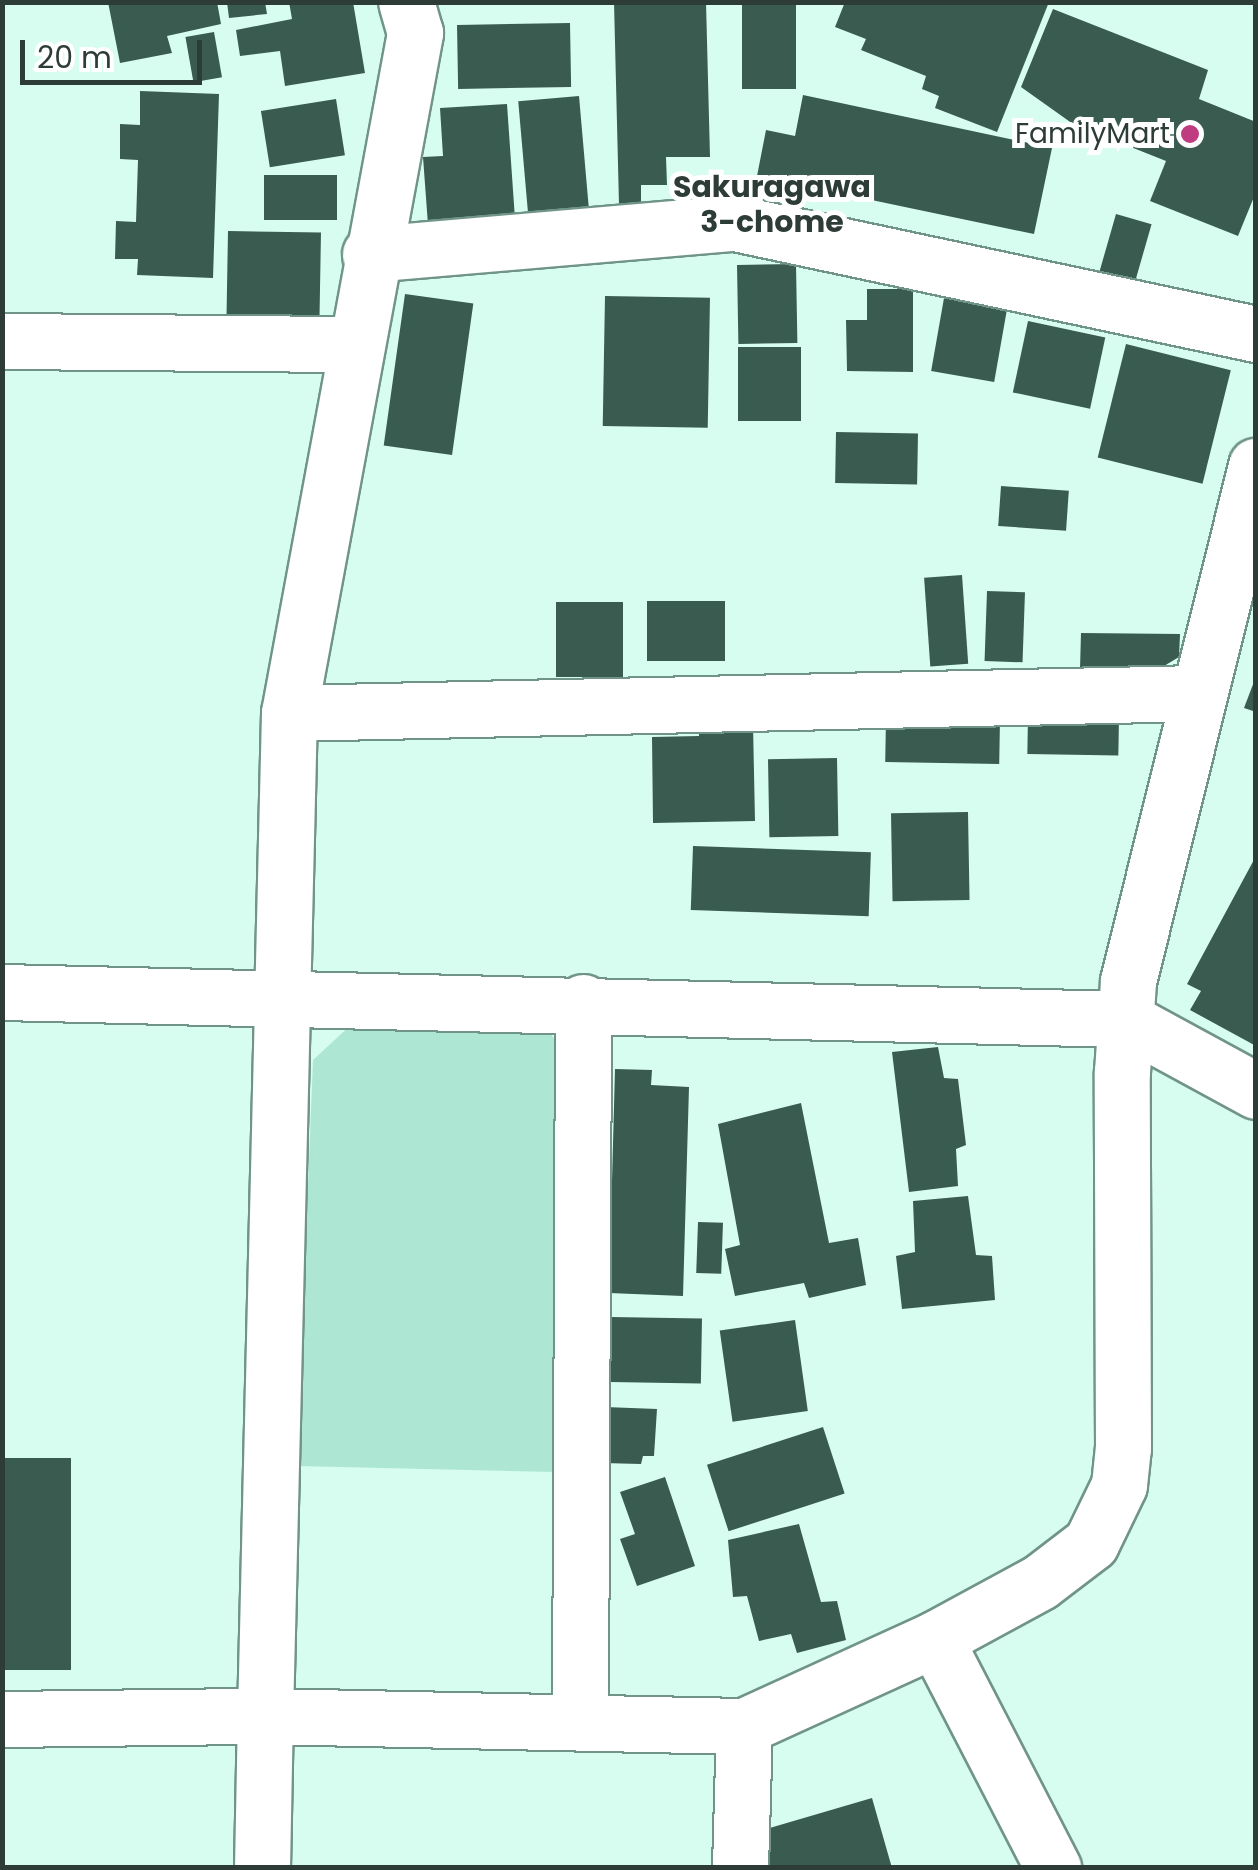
<!DOCTYPE html>
<html>
<head>
<meta charset="utf-8">
<style>
  body { margin:0 }
  #map { position:relative; width:1258px; height:1870px; overflow:hidden; background:#d7fdf0; font-family:Poppins,sans-serif }
  div>[style] { position:absolute }
  [style*='--x'] { left:calc(var(--x)*1px); top:calc(var(--y)*1px); width:calc(var(--w)*1px); rotate:calc(var(--a)*1deg) }
  .green>* { inset:0; background:#ade7d4 }
  .building>* { inset:0; background:#3a5b50; transform-origin:0 0 }
  .roads { filter:drop-shadow(2px 0 #719488) drop-shadow(-2px 0 #719488) drop-shadow(0 2px #719488) drop-shadow(0 -2px #719488) }
  .minor>* { height:55px; margin:-27.5px; padding:0 27.5px; transform-origin:27.5px; border-radius:27.5px; background:#fff }
  .dots>* { width:28px; height:28px; translate:-50% -50%; box-sizing:border-box; border:5px solid #fff; border-radius:50% }
  span { translate:-50% -50%; white-space:nowrap; text-align:center; line-height:1.15; -webkit-text-stroke:10px #fff; paint-order:stroke }
  .poi-label { font-size:28px; color:#2d3c36 }
  .right { translate:-100% -50%; text-align:right }
  .neighbourhood-label { font-size:30px; color:#2d3c36; font-weight:700 }
  .frame { position:absolute; inset:0; border:5px solid #2d3c36; pointer-events:none }
  .scale { position:absolute; left:20px; top:40px; width:182px; height:45px; box-sizing:border-box; border:5px solid #2d3c36; border-top:0; padding-left:12px; font-size:30px; line-height:35px; white-space:nowrap; color:#2d3c36; -webkit-text-stroke:8px #fff; paint-order:stroke }
</style>
</head>
<body>
<div id="map">
  <div class="green">
    <i style="clip-path:polygon(354px 1022px,544px 1024px,567px 1057px,556px 1472px,297px 1466px,313px 1060px)"></i>
  </div>
  <div class="building">
    <i style="clip-path:polygon(108px 2px,217px 2px,221px 24px,167px 36px,172px 53px,120px 63px)"></i>
    <i style="clip-path:polygon(227px 2px,265px 2px,267px 14px,229px 18px)"></i>
    <i style="clip-path:polygon(289px 2px,353px 2px,365px 73px,285px 86px,280px 51px,240px 56px,236px 30px,292px 19px)"></i>
    <i style="clip-path:polygon(614px 2px,706px 2px,710px 157px,666px 157px,667px 185px,641px 185px,641px 204px,619px 205px)"></i>
    <i style="left:742px;top:2px;width:54px;height:87px"></i>
    <i style="clip-path:polygon(845px 2px,1049px 2px,997px 132px,935px 108px,939px 96px,922px 89px,926px 76px,861px 50px,866px 39px,835px 27px)"></i>
    <i style="clip-path:polygon(1053px 9px,1208px 70px,1199px 99px,1256px 122px,1256px 192px,1238px 236px,1150px 201px,1166px 161px,1073px 124px,1021px 87px)"></i>
    <i style="left:570px;top:23px;width:64px;height:113px;rotate:89deg"></i>
    <i style="left:214px;top:32px;width:46px;height:29px;rotate:80deg"></i>
    <i style="clip-path:polygon(140px 91px,219px 94px,213px 278px,137px 275px,138px 259px,115px 259px,116px 221px,136px 222px,138px 160px,120px 159px,120px 124px,140px 125px)"></i>
    <i style="clip-path:polygon(803px 95px,1052px 148px,1034px 234px,757px 176px,766px 130px,795px 136px)"></i>
    <i style="left:579px;top:96px;width:118px;height:61px;rotate:85deg"></i>
    <i style="left:336px;top:99px;width:57px;height:76px;rotate:81deg"></i>
    <i style="clip-path:polygon(507px 104px,515px 219px,428px 225px,423px 157px,443px 156px,440px 108px)"></i>
    <i style="left:264px;top:175px;width:73px;height:45px"></i>
    <i style="left:1116px;top:214px;width:37px;height:69px;rotate:16deg"></i>
    <i style="left:228px;top:231px;width:93px;height:90px;rotate:1deg"></i>
    <i style="left:796px;top:264px;width:79px;height:59px;rotate:89deg"></i>
    <i style="clip-path:polygon(867px 289px,913px 289px,913px 372px,847px 371px,846px 320px,867px 320px)"></i>
    <i style="left:405px;top:294px;width:69px;height:153px;rotate:8deg"></i>
    <i style="left:605px;top:296px;width:105px;height:130px;rotate:1deg"></i>
    <i style="left:944px;top:298px;width:64px;height:74px;rotate:10deg"></i>
    <i style="left:1028px;top:321px;width:79px;height:73px;rotate:12deg"></i>
    <i style="left:1126px;top:344px;width:108px;height:117px;rotate:14deg"></i>
    <i style="left:801px;top:347px;width:74px;height:63px;rotate:90deg"></i>
    <i style="left:836px;top:432px;width:82px;height:51px;rotate:1deg"></i>
    <i style="left:1001px;top:486px;width:68px;height:40px;rotate:4deg"></i>
    <i style="left:962px;top:575px;width:89px;height:38px;rotate:86deg"></i>
    <i style="left:987px;top:591px;width:38px;height:70px;rotate:2deg"></i>
    <i style="left:647px;top:601px;width:78px;height:60px"></i>
    <i style="left:556px;top:602px;width:67px;height:75px"></i>
    <i style="clip-path:polygon(1081px 633px,1180px 634px,1179px 657px,1154px 672px,1080px 669px)"></i>
    <i style="clip-path:polygon(1255px 679px,1256px 679px,1256px 712px,1244px 708px)"></i>
    <i style="left:1028px;top:716px;width:91px;height:38px;rotate:1deg"></i>
    <i style="left:886px;top:718px;width:114px;height:44px;rotate:1deg"></i>
    <i style="clip-path:polygon(699px 724px,753px 724px,755px 821px,653px 823px,652px 737px,699px 736px)"></i>
    <i style="left:837px;top:758px;width:78px;height:69px;rotate:89deg"></i>
    <i style="left:968px;top:812px;width:88px;height:77px;rotate:89deg"></i>
    <i style="left:693px;top:846px;width:178px;height:64px;rotate:2deg"></i>
    <i style="clip-path:polygon(1256px 856px,1256px 1046px,1190px 1010px,1201px 991px,1187px 984px)"></i>
    <i style="clip-path:polygon(938px 1047px,944px 1078px,958px 1079px,966px 1145px,956px 1149px,958px 1186px,909px 1192px,892px 1052px)"></i>
    <i style="clip-path:polygon(615px 1069px,652px 1070px,651px 1085px,689px 1087px,683px 1296px,609px 1293px)"></i>
    <i style="clip-path:polygon(801px 1103px,829px 1243px,858px 1238px,866px 1285px,809px 1298px,804px 1283px,735px 1296px,725px 1249px,740px 1245px,718px 1124px)"></i>
    <i style="clip-path:polygon(968px 1196px,976px 1255px,992px 1256px,995px 1300px,902px 1309px,896px 1256px,915px 1252px,913px 1201px)"></i>
    <i style="left:698px;top:1222px;width:25px;height:51px;rotate:2deg"></i>
    <i style="left:611px;top:1317px;width:91px;height:65px;rotate:1deg"></i>
    <i style="left:795px;top:1320px;width:92px;height:76px;rotate:82deg"></i>
    <i style="clip-path:polygon(605px 1407px,657px 1409px,654px 1456px,643px 1456px,641px 1464px,602px 1463px)"></i>
    <i style="left:823px;top:1427px;width:70px;height:122px;rotate:72deg"></i>
    <i style="left:71px;top:1458px;width:212px;height:69px;rotate:90deg"></i>
    <i style="clip-path:polygon(665px 1477px,695px 1566px,637px 1586px,620px 1539px,635px 1534px,620px 1492px)"></i>
    <i style="clip-path:polygon(799px 1524px,821px 1602px,837px 1601px,846px 1640px,797px 1653px,791px 1634px,759px 1641px,747px 1596px,733px 1597px,728px 1540px)"></i>
    <i style="clip-path:polygon(872px 1798px,892px 1868px,767px 1868px,756px 1832px)"></i>
  </div>
  <div class="roads">
    <div class="minor">
      <i style="--x:370;--y:254;--w:366;--a:-4.9"></i>
      <i style="--x:735;--y:223;--w:533;--a:12.03"></i>
      <i style="--x:2;--y:341;--w:353;--a:0.5"></i>
      <i style="--x:289;--y:713;--w:909;--a:-1.26"></i>
      <i style="--x:2;--y:992;--w:1122;--a:1.38"></i>
      <i style="--x:1124;--y:1019;--w:150;--a:28.6"></i>
      <i style="--x:935;--y:1639;--w:258;--a:62.7"></i>
      <i style="--x:2;--y:1719;--w:263;--a:-0.7"></i>
      <i style="--x:265;--y:1716;--w:1003;--a:-88.63"></i>
      <i style="--x:289;--y:713;--w:692;--a:-79.5"></i>
      <i style="--x:415;--y:33;--w:32;--a:-106"></i>
      <i style="--x:580;--y:1722;--w:720;--a:-89.76"></i>
      <i style="--x:262;--y:1868;--w:152;--a:-88.9"></i>
      <i style="--x:265;--y:1716;--w:479;--a:1.2"></i>
      <i style="--x:744;--y:1726;--w:210;--a:-24.5"></i>
      <i style="--x:935;--y:1639;--w:119;--a:-28.5"></i>
      <i style="--x:1040;--y:1582;--w:64;--a:-37.4"></i>
      <i style="--x:1091;--y:1543;--w:64;--a:-64.2"></i>
      <i style="--x:1119;--y:1485;--w:37;--a:-84"></i>
      <i style="--x:1123;--y:1448;--w:376;--a:-90.2"></i>
      <i style="--x:1122;--y:1072;--w:91;--a:-86.2"></i>
      <i style="--x:1128;--y:981;--w:531;--a:-76.04"></i>
      <i style="--x:740;--y:1868;--w:142;--a:-88.4"></i>
    </div>
  </div>
  <div class="dots">
    <i style="left:1190px;top:134px;background:#c03c81"></i>
  </div>
  <div class="poi-label">
    <span class="right" style="left:1170px;top:134px">FamilyMart</span>
  </div>
  <div class="neighbourhood-label">
    <span style="left:772px;top:204px">Sakuragawa<br>3-chome</span>
  </div>
  <div class="frame"></div>
  <div class="scale">20 m</div>
</div>
</body>
</html>
